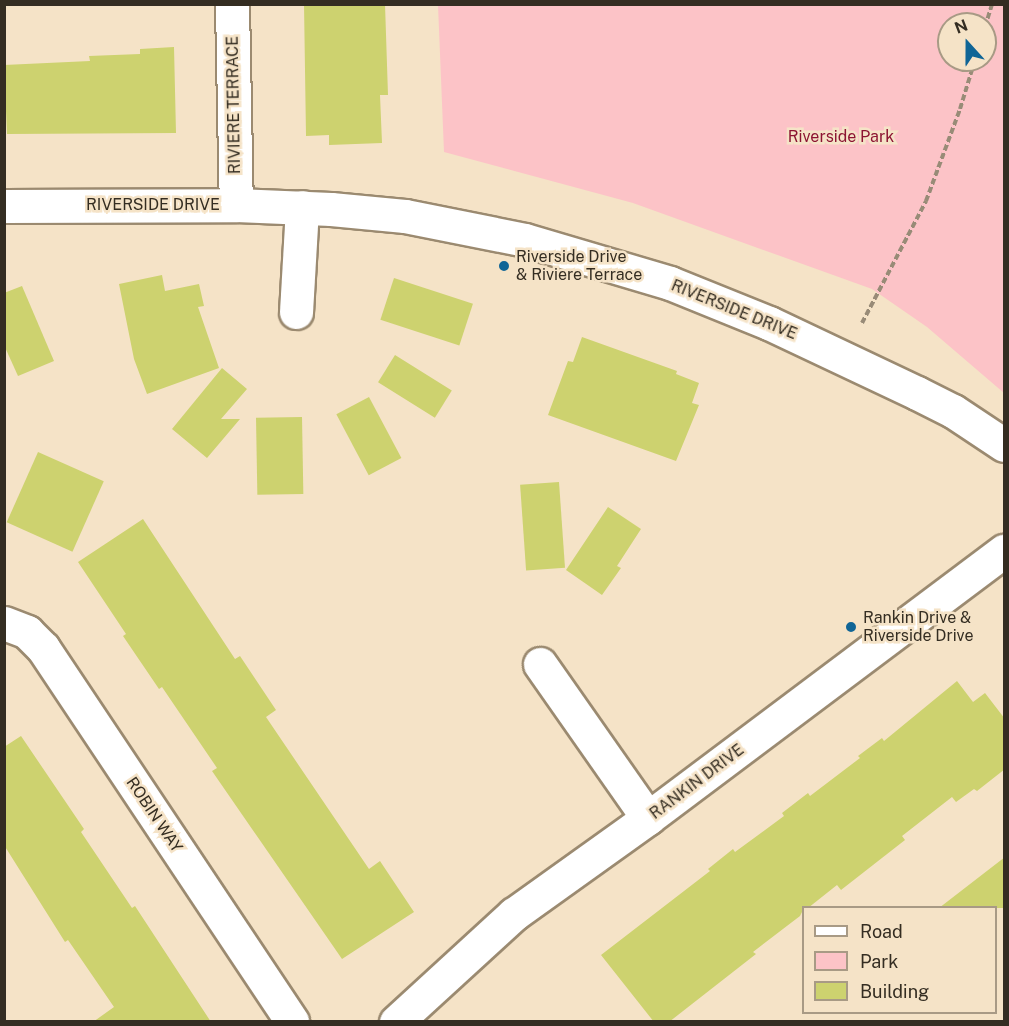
<!DOCTYPE html>
<html>
<head>
<meta charset="utf-8">
<style>
  body { margin:0 }
  #map { position:relative; width:1009px; height:1026px; overflow:hidden; background:#f5e3c7; font-family:"Public Sans",sans-serif }
  div>[style] { position:absolute }
  [style*='--x'] { left:calc(var(--x)*1px); top:calc(var(--y)*1px); width:calc(var(--w)*1px); rotate:calc(var(--a)*1deg) }
  .green>* { inset:0; background:#fcc3c7 }
  .building>* { inset:0; background:#cdd26f; transform-origin:0 0 }
  .path>* { height:4px; margin-top:-2px; transform-origin:0; background:repeating-linear-gradient(90deg,#988b77 0 6px,transparent 0 9px) }
  .roads { filter:drop-shadow(2px 0 #9b8a70) drop-shadow(-2px 0 #9b8a70) drop-shadow(0 2px #9b8a70) drop-shadow(0 -2px #9b8a70) }
  .minor>* { height:33px; margin:-16.5px; padding:0 16.5px; transform-origin:16.5px; border-radius:16.5px; background:#fff }
  .dots>* { width:16px; height:16px; translate:-50% -50%; box-sizing:border-box; border:3px solid #f5e3c7; border-radius:50% }
  span { translate:-50% -50%; white-space:nowrap; text-align:center; line-height:1.15; -webkit-text-stroke:5px #f5e3c7; paint-order:stroke }
  .street-label { font-size:16px; color:#342d22 }
  .park-label { font-size:16px; color:#8c1432 }
  .poi-label { font-size:16px; color:#342d22 }
  .left { translate:0 -50%; text-align:left }
  .frame { position:absolute; inset:0; border:6px solid #342d22; pointer-events:none }
  .legend { position:absolute; left:802px; top:906px; width:195px; height:108px; box-sizing:border-box; background:#f5e3c7; border:2px solid #a89a85; margin:0; padding:8px 10px; list-style:none; font-size:18px; color:#342d22 }
  .legend li { display:flex; align-items:center; gap:12px; height:30px }
  .legend b { width:30px; border:2px solid #a89a85 }
  .north { position:absolute; left:937px; top:12px; width:60px; height:60px; box-sizing:border-box; background:#f5e3c7; border:2px solid #a89a85; border-radius:50%; rotate:339deg; font-size:16px; font-weight:700; line-height:24px; text-align:center; color:#342d22 }
  .north::after { content:''; display:block; margin:auto; width:21px; height:27px; background:#106596; clip-path:polygon(50% 0,100% 100%,50% 72%,0 100%) }
</style>
</head>
<body>
<div id="map">
  <div class="green">
    <i style="clip-path:polygon(evenodd,438px 5px,1004px 5px,1004px 393px,927px 327px,872px 289px,633px 203px,444px 152px,438px 5px,949px 24px,985px 24px,985px 60px,949px 60px,949px 24px)"></i>
  </div>
  <div class="building">
    <i style="clip-path:polygon(304px 4px,385px 4px,388px 95px,380px 95px,382px 143px,329px 145px,329px 135px,306px 136px)"></i>
    <i style="clip-path:polygon(174px 47px,176px 133px,7px 134px,4px 65px,90px 61px,89px 56px,140px 54px,140px 49px)"></i>
    <i style="clip-path:polygon(162px 275px,165px 291px,199px 284px,204px 306px,198px 307px,219px 368px,147px 394px,134px 359px,119px 284px)"></i>
    <i style="left:394px;top:278px;width:83px;height:44px;rotate:18deg"></i>
    <i style="clip-path:polygon(22px 286px,54px 361px,18px 376px,4px 345px,4px 293px)"></i>
    <i style="clip-path:polygon(582px 337px,677px 371px,676px 374px,699px 383px,692px 403px,699px 405px,676px 461px,548px 415px,568px 361px,573px 362px)"></i>
    <i style="left:395px;top:355px;width:67px;height:32px;rotate:32deg"></i>
    <i style="clip-path:polygon(222px 368px,247px 389px,221px 419px,240px 419px,207px 458px,172px 429px)"></i>
    <i style="left:369px;top:397px;width:69px;height:37px;rotate:62deg"></i>
    <i style="left:302px;top:417px;width:77px;height:46px;rotate:89deg"></i>
    <i style="left:38px;top:452px;width:72px;height:77px;rotate:24deg"></i>
    <i style="left:559px;top:482px;width:86px;height:39px;rotate:86deg"></i>
    <i style="clip-path:polygon(608px 507px,641px 529px,617px 566px,621px 568px,602px 595px,566px 570px)"></i>
    <i style="clip-path:polygon(143px 519px,235px 659px,240px 656px,276px 710px,266px 717px,369px 869px,380px 861px,414px 912px,342px 959px,212px 771px,217px 768px,162px 687px,159px 689px,123px 636px,126px 634px,78px 562px)"></i>
    <i style="clip-path:polygon(957px 681px,973px 702px,985px 693px,1005px 719px,1005px 769px,977px 791px,974px 789px,956px 802px,952px 797px,902px 836px,905px 840px,841px 890px,837px 885px,808px 908px,804px 908px,800px 916px,753px 952px,756px 954px,669px 1022px,654px 1022px,601px 955px,710px 871px,708px 869px,733px 849px,735px 852px,784px 816px,782px 813px,808px 793px,810px 796px,860px 758px,858px 756px,882px 738px,884px 741px)"></i>
    <i style="clip-path:polygon(21px 736px,84px 829px,81px 832px,132px 908px,135px 906px,211px 1022px,93px 1022px,114px 1007px,68px 940px,65px 942px,4px 845px,4px 747px)"></i>
    <i style="clip-path:polygon(1005px 857px,1005px 908px,939px 908px)"></i>
  </div>
  <div class="path">
    <i style="--x:985;--y:27;--w:24;--a:-73"></i>
    <i style="--x:862;--y:323;--w:138;--a:-62.3"></i>
    <i style="--x:926;--y:201;--w:98;--a:-69.7"></i>
    <i style="--x:960;--y:109;--w:51;--a:-73"></i>
  </div>
  <div class="roads">
    <div class="minor">
      <i style="--x:232;--y:4;--w:201;--a:88.9"></i>
      <i style="--x:4;--y:206;--w:232;--a:-0.2"></i>
      <i style="--x:236;--y:205;--w:95;--a:2.4"></i>
      <i style="--x:331;--y:209;--w:74;--a:5.4"></i>
      <i style="--x:405;--y:216;--w:122;--a:11.3"></i>
      <i style="--x:525;--y:240;--w:151;--a:16.5"></i>
      <i style="--x:670;--y:283;--w:107;--a:22"></i>
      <i style="--x:769;--y:323;--w:164;--a:25.3"></i>
      <i style="--x:917;--y:393;--w:40;--a:26.6"></i>
      <i style="--x:953;--y:411;--w:61;--a:33.7"></i>
      <i style="--x:296;--y:312;--w:105;--a:-86.7"></i>
      <i style="--x:4;--y:623;--w:25;--a:21"></i>
      <i style="--x:27;--y:632;--w:23;--a:45"></i>
      <i style="--x:43;--y:648;--w:449;--a:56.3"></i>
      <i style="--x:540;--y:664;--w:188;--a:55"></i>
      <i style="--x:396;--y:1022;--w:160;--a:-42.5"></i>
      <i style="--x:514;--y:914;--w:165;--a:-35.6"></i>
      <i style="--x:648;--y:818;--w:445;--a:-36.9"></i>
    </div>
  </div>
  <div class="dots">
    <i style="left:504px;top:266px;background:#106596"></i>
    <i style="left:851px;top:627px;background:#106596"></i>
  </div>
  <div class="street-label">
    <span style="left:234px;top:105px;rotate:-91deg">RIVIERE TERRACE</span>
    <span style="left:153px;top:205px">RIVERSIDE DRIVE</span>
    <span style="left:734px;top:310px;rotate:22deg">RIVERSIDE DRIVE</span>
    <span style="left:697px;top:782px;rotate:-37deg">RANKIN DRIVE</span>
    <span style="left:154px;top:815px;rotate:56deg">ROBIN WAY</span>
  </div>
  <div class="park-label">
    <span style="left:841px;top:137px">Riverside Park</span>
  </div>
  <div class="poi-label">
    <span class="left" style="left:516px;top:266px">Riverside Drive<br>&amp; Riviere Terrace</span>
    <span class="left" style="left:863px;top:627px">Rankin Drive &amp;<br>Riverside Drive</span>
  </div>
  <div class="frame"></div>
  <ul class="legend">
  <li><b style="height:8px;background:#fff"></b>Road</li>
  <li><b style="height:16px;background:#fcc3c7"></b>Park</li>
  <li><b style="height:16px;background:#cdd26f"></b>Building</li>
  </ul>
  <div class="north">N</div>
</div>
</body>
</html>
